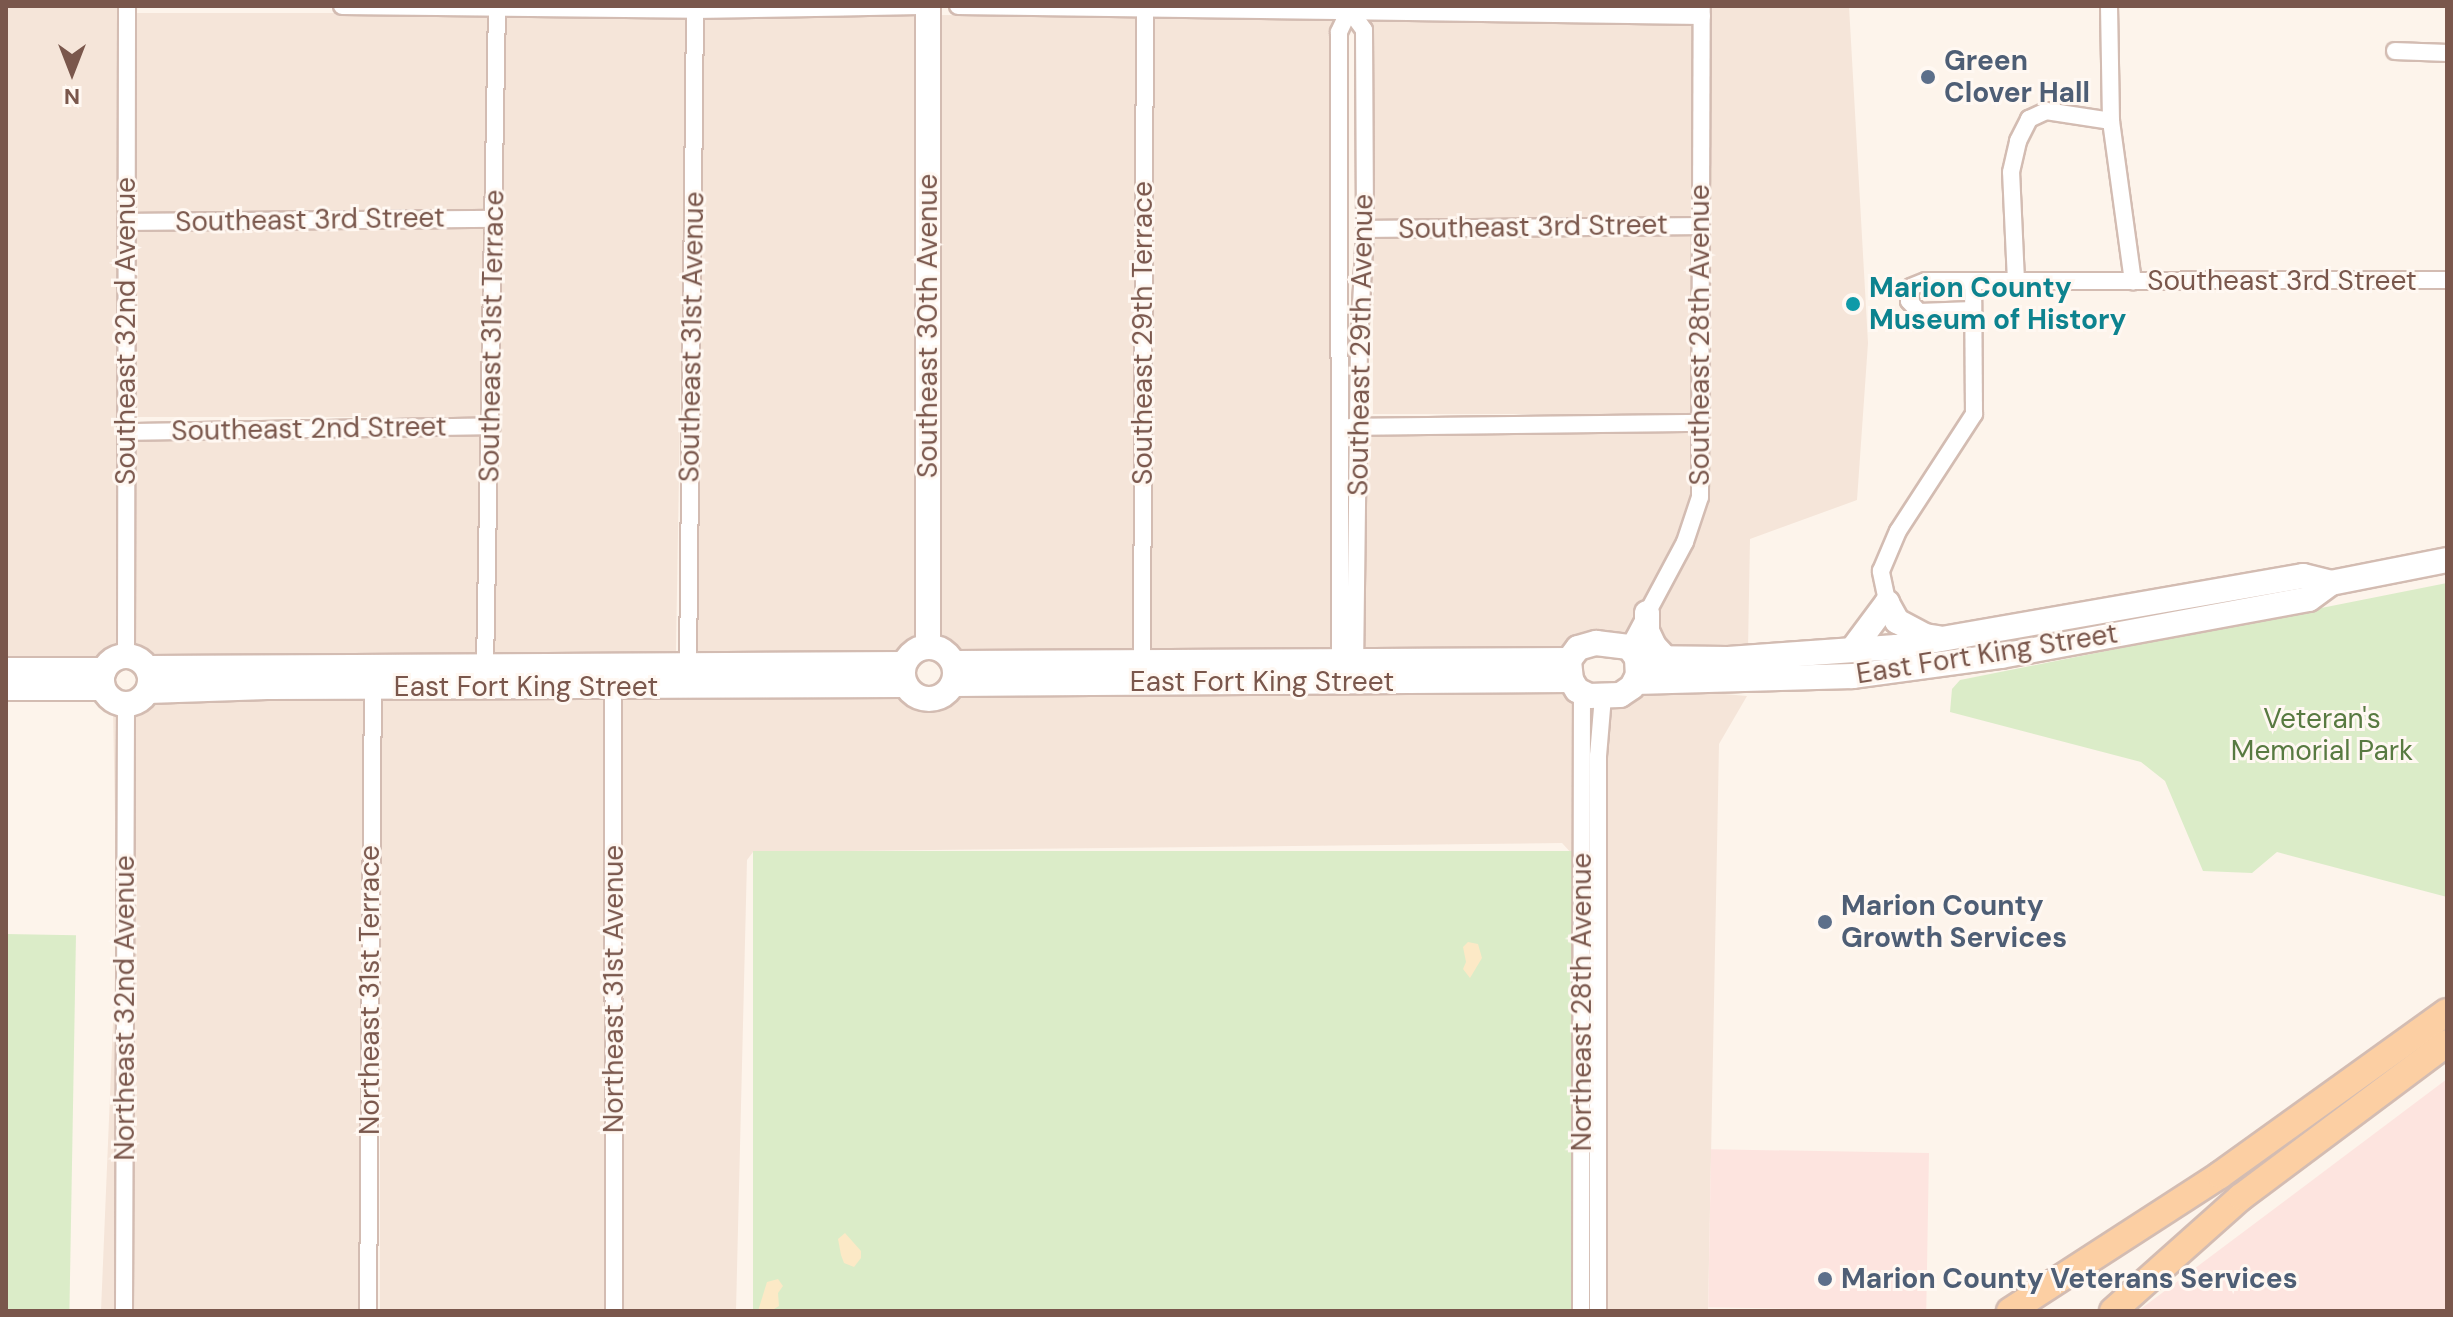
<!DOCTYPE html>
<html>
<head>
<meta charset="utf-8">
<style>
  body { margin:0 }
  #map { position:relative; width:2453px; height:1317px; overflow:hidden; background:#fdf4eb; font-family:"DM Sans",sans-serif }
  div>[style] { position:absolute }
  [style*='--x'] { left:calc(var(--x)*1px); top:calc(var(--y)*1px); width:calc(var(--w)*1px); rotate:calc(var(--a)*1deg) }
  .residential>* { inset:0; background:#f5e5d9; transform-origin:0 0 }
  .commercial>* { inset:0; background:#fde4df; transform-origin:0 0 }
  .green>* { inset:0; background:#dbecc8; transform-origin:0 0 }
  .sand>* { inset:0; background:#fce9c6 }
  .roads { filter:drop-shadow(2px 0 #d3bcb2) drop-shadow(-2px 0 #d3bcb2) drop-shadow(0 2px #d3bcb2) drop-shadow(0 -2px #d3bcb2) }
  .street>* { height:16px; margin:-8px; padding:0 8px; transform-origin:8px; border-radius:8px; background:#fff }
  .secondary>* { height:24px; margin:-12px; padding:0 12px; transform-origin:12px; border-radius:12px; background:#fff }
  .secondary>.ring { margin:-12px; padding:0; box-sizing:content-box; background:none; border:24px solid #fff; border-radius:50% }
  .primary>* { height:26px; margin:-13px; padding:0 13px; transform-origin:13px; border-radius:13px; background:#fccfa3 }
  .dots>* { width:22px; height:22px; translate:-50% -50%; box-sizing:border-box; border:4px solid #fff8f2; border-radius:50% }
  span { translate:-50% -50%; white-space:nowrap; text-align:center; line-height:1.15; -webkit-text-stroke:6px #fff8f2; paint-order:stroke }
  .service-label { font-size:28px; color:#4e5e75; font-weight:700 }
  .left { translate:0 -50%; text-align:left }
  .street-label { font-size:28px; color:#7a574c }
  .culture-label { font-size:28px; color:#0d838f; font-weight:700 }
  .park-label { font-size:28px; color:#587a41 }
  .frame { position:absolute; inset:0; border:8px solid #7a574c; pointer-events:none }
  .north { position:absolute; left:32px; top:32px; width:80px; height:80px; -webkit-text-stroke:6px #fff8f2; paint-order:stroke; rotate:180deg; font-size:22px; font-weight:700; line-height:32px; text-align:center; color:#7a574c }
  .north::after { content:''; display:block; margin:auto; width:28px; height:36px; background:#7a574c; clip-path:polygon(50% 0,100% 100%,50% 72%,0 100%) }
</style>
</head>
<body>
<div id="map">
  <div class="residential">
    <i style="clip-path:polygon(6px 6px,120px 6px,118px 649px,100px 661px,6px 661px)"></i>
    <i style="clip-path:polygon(1710px 6px,1849px 6px,1868px 343px,1857px 500px,1750px 539px,1748px 649px,1668px 649px,1660px 641px,1655px 616px,1692px 547px,1708px 497px)"></i>
    <i style="left:135px;top:13px;width:354px;height:200px"></i>
    <i style="clip-path:polygon(920px 15px,920px 640px,906px 646px,899px 656px,696px 659px,702px 19px)"></i>
    <i style="clip-path:polygon(935px 15px,1138px 16px,1134px 652px,958px 654px,950px 645px,936px 639px)"></i>
    <i style="left:504px;top:16px;width:183px;height:642px;rotate:1deg"></i>
    <i style="clip-path:polygon(1153px 16px,1337px 20px,1332px 32px,1332px 650px,1149px 651px)"></i>
    <i style="clip-path:polygon(1366px 21px,1694px 25px,1693px 217px,1373px 220px,1371px 30px)"></i>
    <i style="left:486px;top:227px;width:190px;height:353px;rotate:90deg"></i>
    <i style="left:1693px;top:234px;width:180px;height:320px;rotate:90deg"></i>
    <i style="clip-path:polygon(1693px 432px,1693px 495px,1678px 538px,1625px 638px,1567px 650px,1363px 650px,1366px 436px)"></i>
    <i style="clip-path:polygon(484px 434px,478px 659px,152px 660px,133px 649px,134px 440px)"></i>
    <i style="clip-path:polygon(1567px 688px,1575px 698px,1574px 856px,1562px 843px,753px 852px,747px 860px,736px 1311px,622px 1311px,622px 695px,901px 694px,908px 701px,928px 708px,952px 700px,957px 693px)"></i>
    <i style="clip-path:polygon(1679px 690px,1747px 696px,1719px 744px,1708px 1311px,1606px 1311px,1605px 757px,1609px 705px,1638px 692px)"></i>
    <i style="left:606px;top:695px;width:616px;height:226px;rotate:90deg"></i>
    <i style="clip-path:polygon(365px 696px,360px 1311px,131px 1311px,134px 710px,152px 700px)"></i>
    <i style="clip-path:polygon(113px 708px,119px 710px,116px 1311px,101px 1311px,117px 927px)"></i>
  </div>
  <div class="commercial">
    <i style="clip-path:polygon(2447px 1079px,2447px 1311px,2138px 1311px)"></i>
    <i style="left:1929px;top:1153px;width:158px;height:218px;rotate:91deg"></i>
  </div>
  <div class="green">
    <i style="clip-path:polygon(2447px 583px,2447px 897px,2277px 852px,2252px 873px,2203px 871px,2165px 781px,2141px 762px,1950px 712px,1952px 689px,1960px 680px)"></i>
    <i style="left:1578px;top:851px;width:460px;height:825px;rotate:90deg"></i>
    <i style="left:6px;top:934px;width:70px;height:377px;rotate:1deg"></i>
  </div>
  <div class="sand">
    <i style="clip-path:polygon(1468px 942px,1478px 944px,1482px 958px,1470px 978px,1463px 969px,1466px 962px,1463px 947px)"></i>
    <i style="clip-path:polygon(845px 1233px,861px 1251px,861px 1258px,854px 1267px,844px 1263px,841px 1255px,838px 1239px)"></i>
    <i style="clip-path:polygon(778px 1279px,783px 1286px,778px 1293px,779px 1306px,771px 1311px,758px 1311px,767px 1282px)"></i>
  </div>
  <div class="roads">
    <div class="street">
      <i style="--x:342;--y:6;--w:353;--a:0.6"></i>
      <i style="--x:695;--y:10;--w:225;--a:-1"></i>
      <i style="--x:958;--y:6;--w:744;--a:0.77"></i>
      <i style="--x:2109;--y:6;--w:115;--a:89"></i>
      <i style="--x:2111;--y:121;--w:162;--a:82.2"></i>
      <i style="--x:1351;--y:12;--w:22;--a:54"></i>
      <i style="--x:1364;--y:30;--w:199;--a:89.7"></i>
      <i style="--x:1365;--y:229;--w:113;--a:93"></i>
      <i style="--x:1359;--y:342;--w:328;--a:90.7"></i>
      <i style="--x:2395;--y:51;--w:52;--a:2.2"></i>
      <i style="--x:126;--y:222;--w:367;--a:-0.5"></i>
      <i style="--x:1365;--y:229;--w:335;--a:-0.5"></i>
      <i style="--x:2016;--y:281;--w:109;--a:-92.6"></i>
      <i style="--x:2011;--y:172;--w:32;--a:-77"></i>
      <i style="--x:2018;--y:141;--w:25;--a:-63"></i>
      <i style="--x:2029;--y:119;--w:19;--a:-25"></i>
      <i style="--x:2046;--y:111;--w:66;--a:8.7"></i>
      <i style="--x:1973;--y:310;--w:54;--a:177.9"></i>
      <i style="--x:1919;--y:312;--w:15;--a:-132"></i>
      <i style="--x:1909;--y:301;--w:14;--a:-82"></i>
      <i style="--x:1911;--y:287;--w:16;--a:-22"></i>
      <i style="--x:1926;--y:281;--w:521;--a:-0.11"></i>
      <i style="--x:1350;--y:427;--w:350;--a:-0.7"></i>
      <i style="--x:126;--y:432;--w:366;--a:-0.9"></i>
      <i style="--x:1889;--y:610;--w:40;--a:-102"></i>
      <i style="--x:1881;--y:571;--w:43;--a:-67"></i>
      <i style="--x:1898;--y:531;--w:140;--a:-57"></i>
      <i style="--x:1974;--y:414;--w:132;--a:-90.4"></i>
      <i style="--x:1629;--y:647;--w:119;--a:-61.9"></i>
      <i style="--x:1685;--y:542;--w:47;--a:-71.6"></i>
      <i style="--x:1700;--y:497;--w:489;--a:-89.8"></i>
      <i style="--x:126;--y:655;--w:649;--a:-89.91"></i>
      <i style="--x:1142;--y:660;--w:654;--a:-89.74"></i>
      <i style="--x:485;--y:667;--w:661;--a:-88.96"></i>
      <i style="--x:688;--y:667;--w:661;--a:-89.39"></i>
      <i style="--x:1340;--y:669;--w:637;--a:-90.09"></i>
      <i style="--x:1339;--y:32;--w:29;--a:-65"></i>
      <i style="--x:613;--y:676;--w:635;--a:89.91"></i>
      <i style="--x:124;--y:1311;--w:607;--a:-89.81"></i>
      <i style="--x:368;--y:1311;--w:633;--a:-89.55"></i>
      <i style="--x:1581;--y:1311;--w:618;--a:-89.91"></i>
      <i style="--x:1598;--y:1311;--w:555;--a:-90"></i>
      <i style="--x:1598;--y:756;--w:59;--a:-85.2"></i>
    </div>
    <div class="secondary">
      <i style="--x:928;--y:6;--w:639;--a:90"></i>
      <i style="--x:1887;--y:603;--w:21;--a:61"></i>
      <i style="--x:1897;--y:621;--w:32;--a:28"></i>
      <i style="--x:1925;--y:636;--w:13;--a:9"></i>
      <i style="--x:1647;--y:613;--w:18;--a:90"></i>
      <i style="--x:1647;--y:631;--w:17;--a:65"></i>
      <i style="--x:1654;--y:646;--w:16;--a:47"></i>
      <i style="--x:1596;--y:643;--w:33;--a:7"></i>
      <i style="--x:1629;--y:647;--w:14;--a:54"></i>
      <i style="--x:1637;--y:658;--w:17;--a:87"></i>
      <i style="--x:1638;--y:675;--w:13;--a:117"></i>
      <i style="--x:1632;--y:687;--w:14;--a:146"></i>
      <i style="--x:1620;--y:695;--w:31;--a:178"></i>
      <i style="--x:1589;--y:696;--w:13;--a:-153"></i>
      <i style="--x:1577;--y:690;--w:12;--a:-121"></i>
      <i style="--x:1571;--y:680;--w:20;--a:-96"></i>
      <i style="--x:1569;--y:660;--w:15;--a:-53"></i>
      <i style="--x:1578;--y:648;--w:19;--a:-16"></i>
      <i class="ring" style="left:903px;top:647px;width:28px;height:28px"></i>
      <i style="--x:1852;--y:650;--w:59;--a:-53.3"></i>
      <i class="ring" style="left:102px;top:656px;width:24px;height:24px"></i>
      <i style="--x:1637;--y:658;--w:91;--a:0.6"></i>
      <i style="--x:1728;--y:659;--w:168;--a:-4.1"></i>
      <i style="--x:1896;--y:647;--w:413;--a:-9.9"></i>
      <i style="--x:2303;--y:576;--w:29;--a:14"></i>
      <i style="--x:955;--y:663;--w:614;--a:-0.28"></i>
      <i style="--x:148;--y:668;--w:755;--a:-0.3"></i>
      <i style="--x:6;--y:670;--w:98;--a:0"></i>
      <i style="--x:1635;--y:682;--w:218;--a:-1.6"></i>
      <i style="--x:1853;--y:676;--w:149;--a:-7.7"></i>
      <i style="--x:2001;--y:656;--w:313;--a:-10.5"></i>
      <i style="--x:2309;--y:599;--w:27;--a:-36"></i>
      <i style="--x:2331;--y:583;--w:118;--a:-11.2"></i>
      <i style="--x:954;--y:684;--w:617;--a:-0.37"></i>
      <i style="--x:6;--y:688;--w:94;--a:0"></i>
      <i style="--x:148;--y:691;--w:119;--a:-1.9"></i>
      <i style="--x:267;--y:687;--w:638;--a:-0.18"></i>
    </div>
    <div class="primary">
      <i style="--x:2010;--y:1311;--w:250;--a:-32.9"></i>
      <i style="--x:2220;--y:1175;--w:279;--a:-35.7"></i>
      <i style="--x:2113;--y:1311;--w:171;--a:-41.7"></i>
      <i style="--x:2241;--y:1197;--w:257;--a:-36.8"></i>
    </div>
  </div>
  <div class="dots">
    <i style="left:1928px;top:77px;background:#5c6f8a"></i>
    <i style="left:1853px;top:304px;background:#0f9aa8"></i>
    <i style="left:1825px;top:922px;background:#5c6f8a"></i>
    <i style="left:1825px;top:1279px;background:#5c6f8a"></i>
  </div>
  <div class="service-label">
    <span class="left" style="left:1944px;top:77px">Green<br>Clover Hall</span>
    <span class="left" style="left:1841px;top:922px">Marion County<br>Growth Services</span>
    <span class="left" style="left:1841px;top:1279px">Marion County Veterans Services</span>
  </div>
  <div class="street-label">
    <span style="left:310px;top:220px;rotate:-1deg">Southeast 3rd Street</span>
    <span style="left:1533px;top:227px;rotate:-1deg">Southeast 3rd Street</span>
    <span style="left:2282px;top:281px">Southeast 3rd Street</span>
    <span style="left:928px;top:326px;rotate:-90deg">Southeast 30th Avenue</span>
    <span style="left:126px;top:331px;rotate:-90deg">Southeast 32nd Avenue</span>
    <span style="left:1143px;top:333px;rotate:-90deg">Southeast 29th Terrace</span>
    <span style="left:1700px;top:335px;rotate:-90deg">Southeast 28th Avenue</span>
    <span style="left:492px;top:336px;rotate:-89deg">Southeast 31st Terrace</span>
    <span style="left:692px;top:337px;rotate:-89deg">Southeast 31st Avenue</span>
    <span style="left:1361px;top:345px;rotate:-89deg">Southeast 29th Avenue</span>
    <span style="left:309px;top:429px;rotate:-1deg">Southeast 2nd Street</span>
    <span style="left:1987px;top:654px;rotate:-9deg">East Fort King Street</span>
    <span style="left:1262px;top:682px">East Fort King Street</span>
    <span style="left:526px;top:687px">East Fort King Street</span>
    <span style="left:614px;top:989px;rotate:-90deg">Northeast 31st Avenue</span>
    <span style="left:370px;top:990px;rotate:-90deg">Northeast 31st Terrace</span>
    <span style="left:1582px;top:1002px;rotate:-90deg">Northeast 28th Avenue</span>
    <span style="left:125px;top:1008px;rotate:-90deg">Northeast 32nd Avenue</span>
  </div>
  <div class="culture-label">
    <span class="left" style="left:1869px;top:304px">Marion County<br>Museum of History</span>
  </div>
  <div class="park-label">
    <span style="left:2322px;top:735px">Veteran's<br>Memorial Park</span>
  </div>
  <div class="frame"></div>
  <div class="north">N</div>
</div>
</body>
</html>
